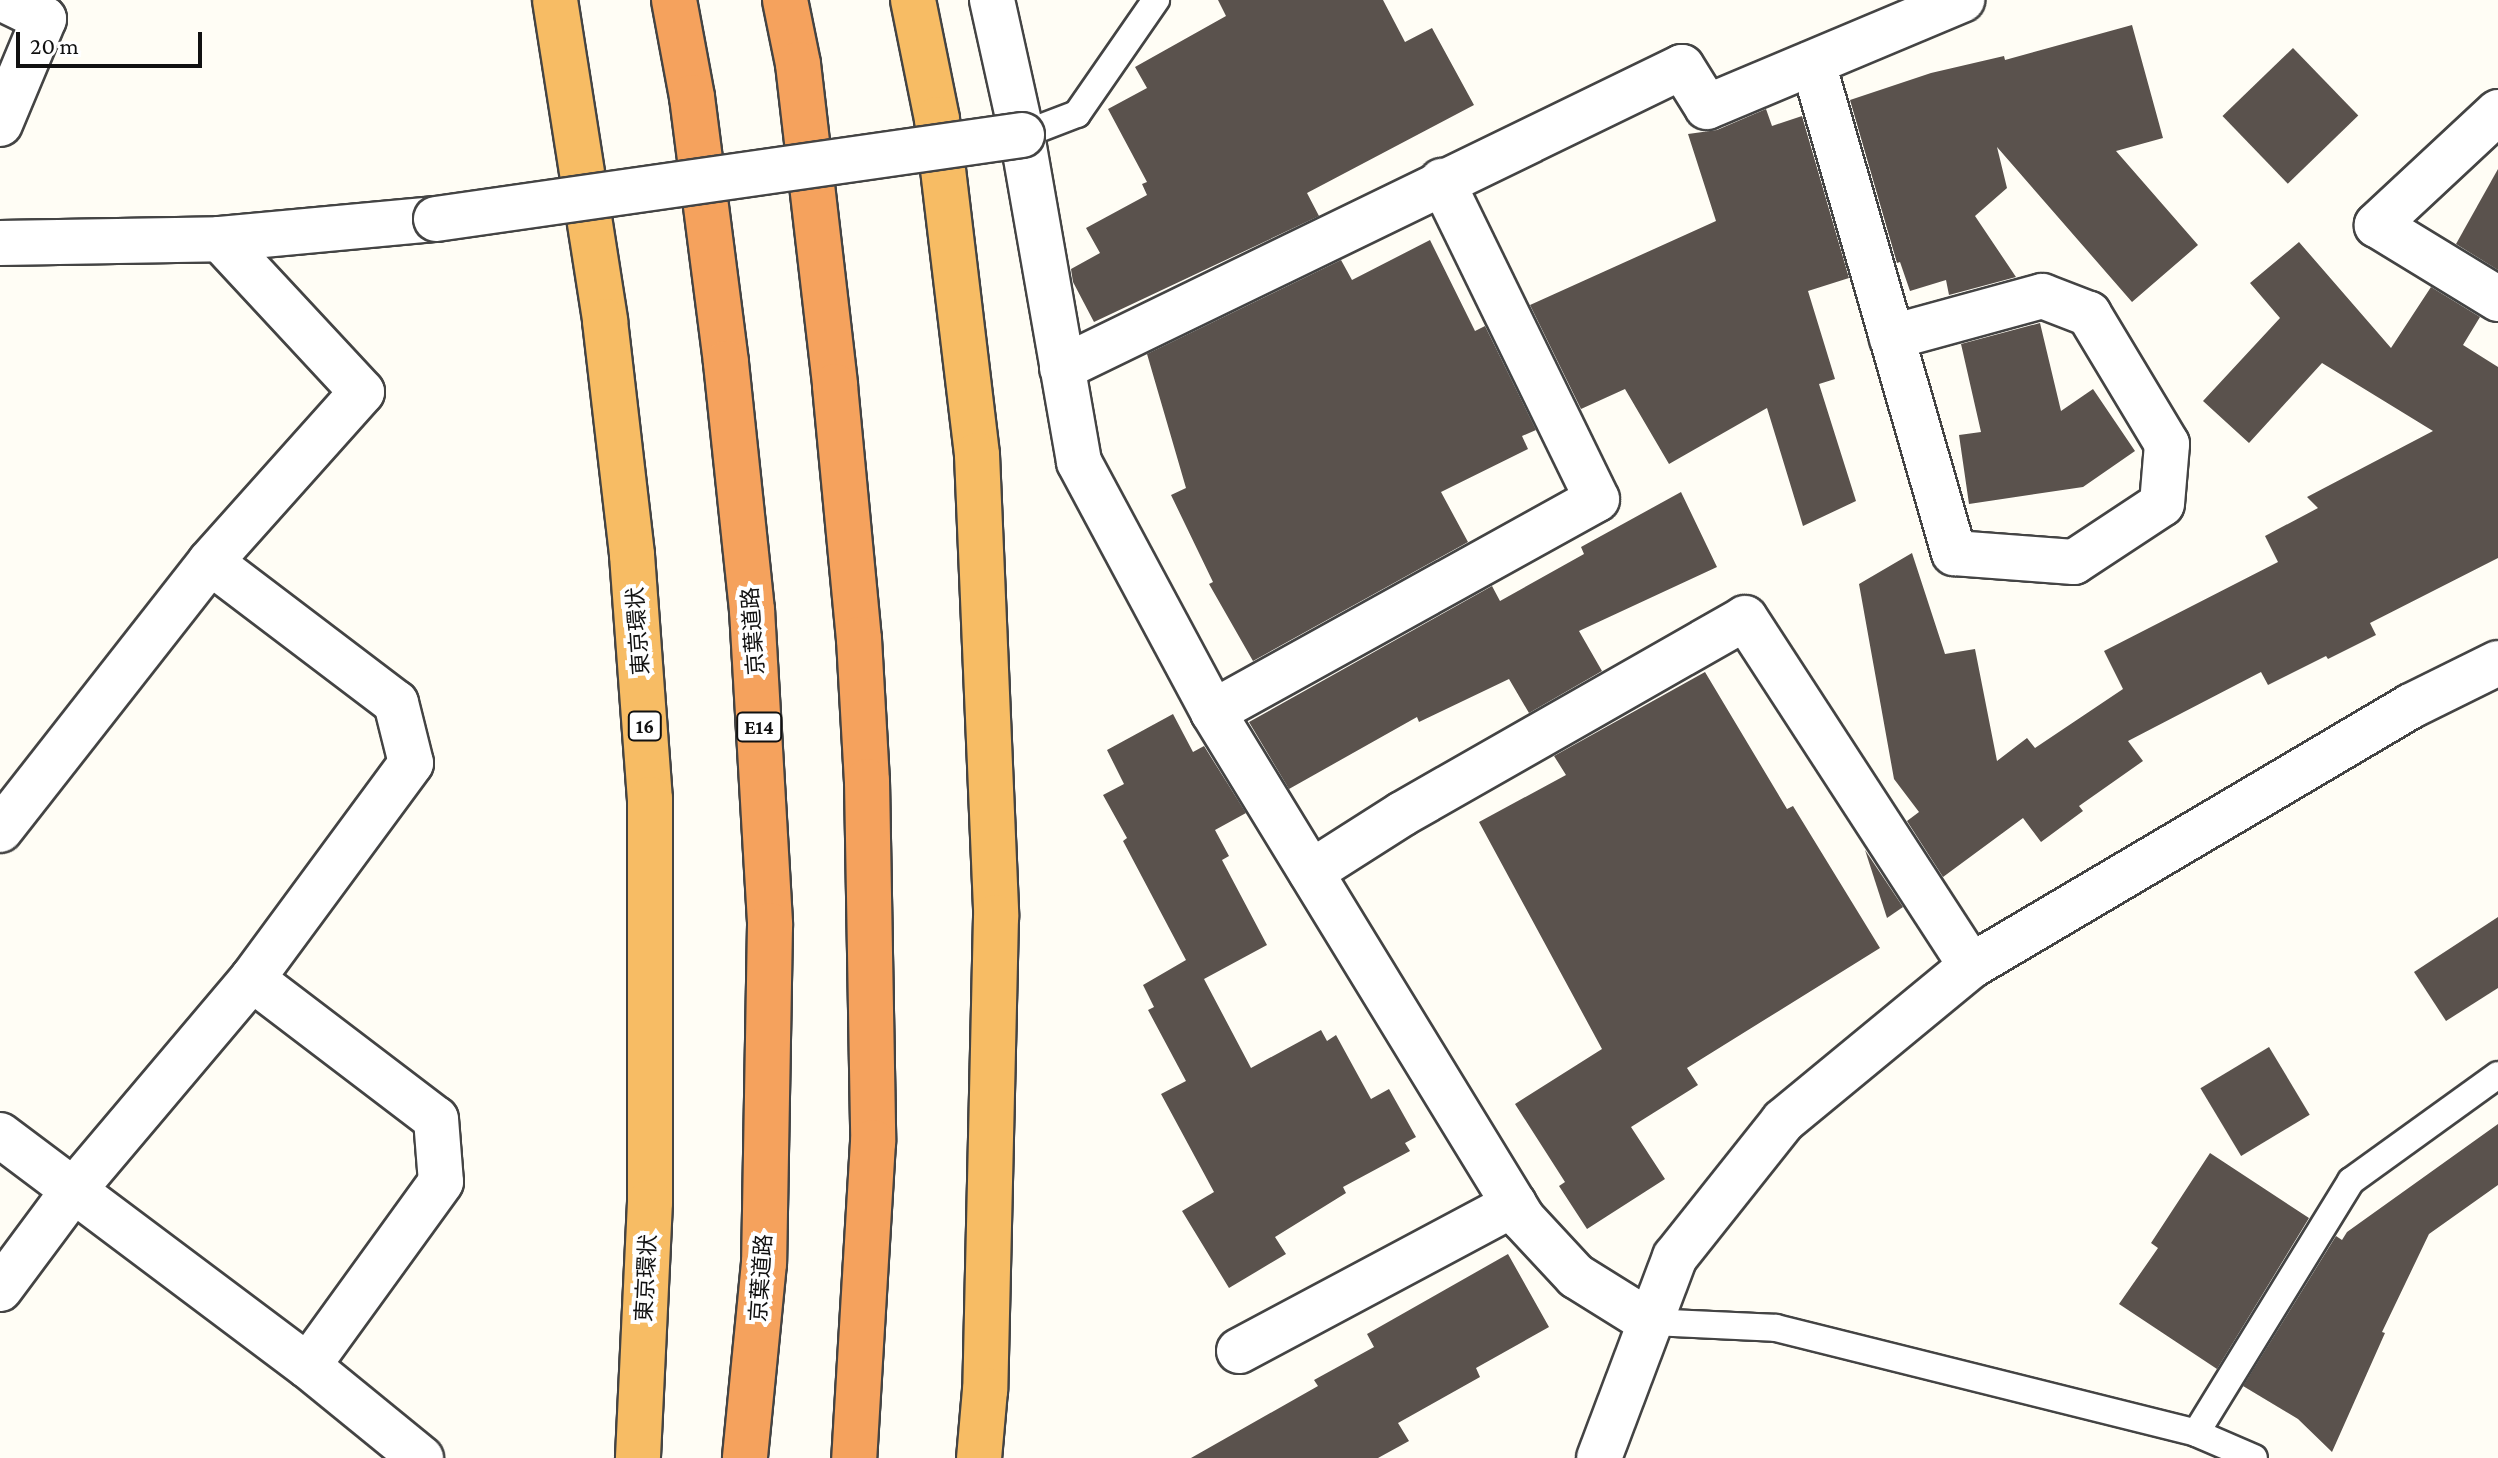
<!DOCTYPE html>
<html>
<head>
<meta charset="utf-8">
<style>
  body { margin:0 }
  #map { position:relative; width:2498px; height:1458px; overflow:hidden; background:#fffdf5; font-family:"Crimson Pro","Noto Sans JP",serif }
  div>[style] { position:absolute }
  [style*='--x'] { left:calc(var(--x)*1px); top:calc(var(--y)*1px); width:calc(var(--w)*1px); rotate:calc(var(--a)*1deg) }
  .building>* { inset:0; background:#5a524d; transform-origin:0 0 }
  .roads { filter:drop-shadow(2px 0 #444) drop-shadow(-2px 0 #444) drop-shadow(0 2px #444) drop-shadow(0 -2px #444) }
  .service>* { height:26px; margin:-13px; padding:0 13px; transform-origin:13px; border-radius:13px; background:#fff }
  .minor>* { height:44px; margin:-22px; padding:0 22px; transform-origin:22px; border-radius:22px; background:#fff }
  .trunk>* { height:44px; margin:-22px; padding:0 22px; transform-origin:22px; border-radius:22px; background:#f7bc64 }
  .motorway>* { height:44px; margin:-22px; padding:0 22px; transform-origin:22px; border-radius:22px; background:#f5a25d }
  .bridges { filter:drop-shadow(2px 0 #444) drop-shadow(-2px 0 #444) drop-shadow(0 2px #444) drop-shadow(0 -2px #444) }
  .minor-bridge>* { height:44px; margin:-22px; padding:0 22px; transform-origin:22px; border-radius:22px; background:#fff }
  span { translate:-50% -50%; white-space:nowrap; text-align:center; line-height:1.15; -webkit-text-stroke:8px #fff; paint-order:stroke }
  .shield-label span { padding:2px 6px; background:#fff; border:2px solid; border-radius:6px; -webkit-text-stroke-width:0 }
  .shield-label { font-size:20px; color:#111; font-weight:700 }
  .street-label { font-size:22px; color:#111 }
  .scale { position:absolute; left:16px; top:32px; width:186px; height:36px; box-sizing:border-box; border:4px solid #111; border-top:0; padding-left:10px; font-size:24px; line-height:28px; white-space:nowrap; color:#111; -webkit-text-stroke:6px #fff; paint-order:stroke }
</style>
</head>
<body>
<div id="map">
  <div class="building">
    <i style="clip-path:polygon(1218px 0,1383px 0,1405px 42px,1432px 28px,1474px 105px,1307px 193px,1319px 216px,1094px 322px,1073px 282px,1071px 269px,1100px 253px,1086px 228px,1147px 195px,1142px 184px,1147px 182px,1108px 109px,1147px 88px,1135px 67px,1226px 16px)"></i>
    <i style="clip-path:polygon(2132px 25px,2163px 138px,2116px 151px,2198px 245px,2132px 302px,1997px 147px,2007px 188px,1975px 216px,2016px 277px,1949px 295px,1946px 280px,1910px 291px,1900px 262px,1897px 263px,1850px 100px,1931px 73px,2004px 56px,2005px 60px)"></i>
    <i style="left:2293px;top:48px;width:94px;height:98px;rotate:46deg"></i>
    <i style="clip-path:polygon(1766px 109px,1772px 126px,1802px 116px,1849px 278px,1808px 291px,1835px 379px,1819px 384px,1856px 501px,1803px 526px,1767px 408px,1669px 464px,1625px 389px,1581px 409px,1530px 305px,1716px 221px,1688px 134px,1717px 130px)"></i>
    <i style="clip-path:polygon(2498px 169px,2498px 270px,2456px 244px)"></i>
    <i style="clip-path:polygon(1430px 240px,1475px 331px,1485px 326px,1536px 430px,1522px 436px,1528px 449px,1441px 492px,1468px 542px,1253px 661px,1209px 584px,1213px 582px,1171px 495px,1186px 488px,1147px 354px,1341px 260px,1352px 280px)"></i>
    <i style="clip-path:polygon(2299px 242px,2391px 348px,2431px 287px,2480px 317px,2463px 345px,2498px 367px,2498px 558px,2370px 623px,2376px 635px,2328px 659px,2326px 656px,2268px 685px,2261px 672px,2128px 741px,2143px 761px,2079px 806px,2083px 811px,2041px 842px,2023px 818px,1943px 877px,1907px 821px,1919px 812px,1894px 779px,1859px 584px,1912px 553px,1945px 654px,1975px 649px,1997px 761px,2027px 738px,2035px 748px,2123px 689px,2104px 651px,2278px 562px,2265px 536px,2318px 508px,2307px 497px,2433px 431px,2322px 363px,2249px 443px,2203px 401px,2280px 318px,2250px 283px)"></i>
    <i style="clip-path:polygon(2040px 323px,2061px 411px,2093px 389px,2135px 451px,2083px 487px,1969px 504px,1959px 435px,1981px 432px,1961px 344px)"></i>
    <i style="clip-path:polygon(1681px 492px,1717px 567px,1579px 631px,1602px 671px,1529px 713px,1509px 679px,1419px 722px,1417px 717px,1289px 789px,1249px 722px,1492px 586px,1500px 601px,1584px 554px,1581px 547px)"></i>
    <i style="clip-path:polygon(1705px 672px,1787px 809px,1793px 806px,1880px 948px,1687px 1068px,1698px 1085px,1631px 1127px,1665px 1179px,1587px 1229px,1559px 1186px,1565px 1182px,1515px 1104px,1602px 1049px,1479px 822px,1566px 775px,1554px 756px)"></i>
    <i style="clip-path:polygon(1173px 714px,1193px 752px,1204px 746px,1246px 813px,1215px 830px,1229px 856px,1222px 860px,1267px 945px,1204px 979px,1251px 1068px,1321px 1030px,1327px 1041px,1336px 1035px,1371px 1099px,1389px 1089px,1416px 1137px,1405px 1143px,1410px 1151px,1343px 1187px,1346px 1193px,1275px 1237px,1286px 1254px,1229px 1288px,1182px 1211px,1214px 1192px,1161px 1094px,1186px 1081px,1148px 1010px,1154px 1007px,1143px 985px,1186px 960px,1123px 841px,1127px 838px,1103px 795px,1124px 784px,1107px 750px)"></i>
    <i style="clip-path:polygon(1865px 850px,1903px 907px,1887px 918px)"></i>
    <i style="clip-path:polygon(2498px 917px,2498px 988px,2446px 1021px,2414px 972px)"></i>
    <i style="left:2269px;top:1047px;width:79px;height:80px;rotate:59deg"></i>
    <i style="clip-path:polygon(2498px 1124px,2498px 1185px,2429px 1234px,2382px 1332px,2385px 1333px,2332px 1452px,2298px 1419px,2243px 1386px,2336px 1236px,2342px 1240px,2347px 1232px)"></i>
    <i style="clip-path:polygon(2210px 1153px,2309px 1218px,2217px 1369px,2119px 1304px,2158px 1248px,2151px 1243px)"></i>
    <i style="clip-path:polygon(1508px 1254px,1549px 1327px,1476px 1368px,1480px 1377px,1398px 1423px,1409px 1441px,1378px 1458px,1191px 1458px,1318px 1386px,1314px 1380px,1374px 1347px,1367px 1334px)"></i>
  </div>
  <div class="roads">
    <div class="service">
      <i style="--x:1022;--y:135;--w:59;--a:-20.9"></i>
      <i style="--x:1077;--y:114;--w:139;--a:-55.3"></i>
      <i style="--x:1650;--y:1322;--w:126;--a:2.7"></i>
      <i style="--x:1776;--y:1328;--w:433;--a:14"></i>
      <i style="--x:2196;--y:1433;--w:63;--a:23.3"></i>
      <i style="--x:2196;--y:1433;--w:296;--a:-58.4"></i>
      <i style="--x:2351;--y:1181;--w:181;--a:-35.8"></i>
    </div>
    <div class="minor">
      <i style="--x:992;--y:0;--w:138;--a:77.5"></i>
      <i style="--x:1022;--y:135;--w:332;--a:80.1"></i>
      <i style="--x:1079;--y:462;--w:284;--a:61.8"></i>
      <i style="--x:1213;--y:712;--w:594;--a:58.56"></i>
      <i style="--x:1523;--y:1219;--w:78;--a:47.1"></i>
      <i style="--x:1576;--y:1276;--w:87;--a:31.9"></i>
      <i style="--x:1813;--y:63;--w:510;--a:73.95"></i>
      <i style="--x:1954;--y:553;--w:120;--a:4.3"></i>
      <i style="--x:2074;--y:562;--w:105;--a:-33.4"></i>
      <i style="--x:2162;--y:504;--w:60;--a:-85.2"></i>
      <i style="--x:2167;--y:444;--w:152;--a:-121"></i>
      <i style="--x:2089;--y:314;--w:50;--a:-159"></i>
      <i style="--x:2042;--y:296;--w:156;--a:164.7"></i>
      <i style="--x:2498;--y:112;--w:166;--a:137"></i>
      <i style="--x:2377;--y:225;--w:142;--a:31.4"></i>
      <i style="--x:0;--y:124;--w:114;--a:-67.3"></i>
      <i style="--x:44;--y:19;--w:43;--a:-154"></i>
      <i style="--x:0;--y:243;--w:220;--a:-1"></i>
      <i style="--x:220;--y:239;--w:217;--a:-5.3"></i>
      <i style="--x:1062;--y:368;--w:689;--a:-25.9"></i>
      <i style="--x:1682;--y:67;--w:47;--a:58"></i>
      <i style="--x:1707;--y:107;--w:277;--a:-22.8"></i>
      <i style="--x:1213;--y:712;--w:439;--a:-29"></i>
      <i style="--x:1597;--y:499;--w:354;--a:-116"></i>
      <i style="--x:0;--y:830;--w:340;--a:-51.9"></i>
      <i style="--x:210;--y:562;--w:228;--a:-48.2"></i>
      <i style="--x:362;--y:392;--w:209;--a:-132.9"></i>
      <i style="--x:1311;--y:872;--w:108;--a:-32.5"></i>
      <i style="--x:1402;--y:814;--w:395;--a:-29.7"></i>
      <i style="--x:1745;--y:618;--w:415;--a:57"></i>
      <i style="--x:252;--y:979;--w:231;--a:37.3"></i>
      <i style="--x:436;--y:1119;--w:63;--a:85.5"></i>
      <i style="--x:441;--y:1182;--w:227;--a:125.9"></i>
      <i style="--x:0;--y:1135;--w:385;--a:36.9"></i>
      <i style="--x:308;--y:1366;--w:146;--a:39.2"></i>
      <i style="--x:0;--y:1289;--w:121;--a:-53.4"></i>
      <i style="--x:72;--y:1192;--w:279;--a:-49.8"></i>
      <i style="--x:252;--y:979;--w:268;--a:-53.6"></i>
      <i style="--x:411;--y:763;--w:62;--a:-104"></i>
      <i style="--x:396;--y:703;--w:233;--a:-142.8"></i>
      <i style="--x:1239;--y:1351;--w:312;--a:-28.1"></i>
      <i style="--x:1599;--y:1458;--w:215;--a:-69.3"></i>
      <i style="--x:1675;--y:1257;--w:174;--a:-51.5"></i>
      <i style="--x:1783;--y:1121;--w:244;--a:-39.5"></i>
      <i style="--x:1971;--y:966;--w:511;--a:-30.58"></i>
      <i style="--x:2411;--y:706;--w:97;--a:-26.3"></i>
    </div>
    <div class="trunk">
      <i style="--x:555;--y:0;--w:325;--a:81.1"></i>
      <i style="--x:605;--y:321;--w:236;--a:83.4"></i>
      <i style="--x:632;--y:555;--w:245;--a:85.8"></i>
      <i style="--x:650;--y:799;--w:403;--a:90"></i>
      <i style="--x:650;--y:1202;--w:256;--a:92.7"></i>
      <i style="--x:913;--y:0;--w:121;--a:78.6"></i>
      <i style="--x:937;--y:119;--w:338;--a:83.2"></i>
      <i style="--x:977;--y:455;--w:462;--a:87.6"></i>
      <i style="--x:996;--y:917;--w:473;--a:91.3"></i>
      <i style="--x:985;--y:1390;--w:68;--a:95"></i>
    </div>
    <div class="motorway">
      <i style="--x:674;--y:0;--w:99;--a:79.5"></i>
      <i style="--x:692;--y:97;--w:268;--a:82.7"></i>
      <i style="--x:726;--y:363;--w:248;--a:84"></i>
      <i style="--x:752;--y:610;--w:316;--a:86.7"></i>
      <i style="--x:770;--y:925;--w:338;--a:91"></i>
      <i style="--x:764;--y:1263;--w:196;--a:95.6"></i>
      <i style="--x:785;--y:0;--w:65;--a:78.5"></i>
      <i style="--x:798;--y:64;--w:324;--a:83.4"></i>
      <i style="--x:835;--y:386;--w:254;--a:84.6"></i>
      <i style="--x:859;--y:639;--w:142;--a:86.8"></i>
      <i style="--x:867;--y:781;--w:361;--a:89"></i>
      <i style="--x:873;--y:1142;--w:317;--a:93.4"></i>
    </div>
  </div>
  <div class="bridges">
    <div class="minor-bridge">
      <i style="--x:436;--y:219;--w:592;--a:-8.16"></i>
    </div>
  </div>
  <div class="shield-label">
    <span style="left:645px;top:726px">16</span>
    <span style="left:759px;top:727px">E14</span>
  </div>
  <div class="street-label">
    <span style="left:638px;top:631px;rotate:-94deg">東京環状</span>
    <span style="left:753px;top:631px;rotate:-94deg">京葉道路</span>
    <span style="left:646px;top:1278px;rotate:-87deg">東京環状</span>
    <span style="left:761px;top:1278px;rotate:-86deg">京葉道路</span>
  </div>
  <div class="scale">20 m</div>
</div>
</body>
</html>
